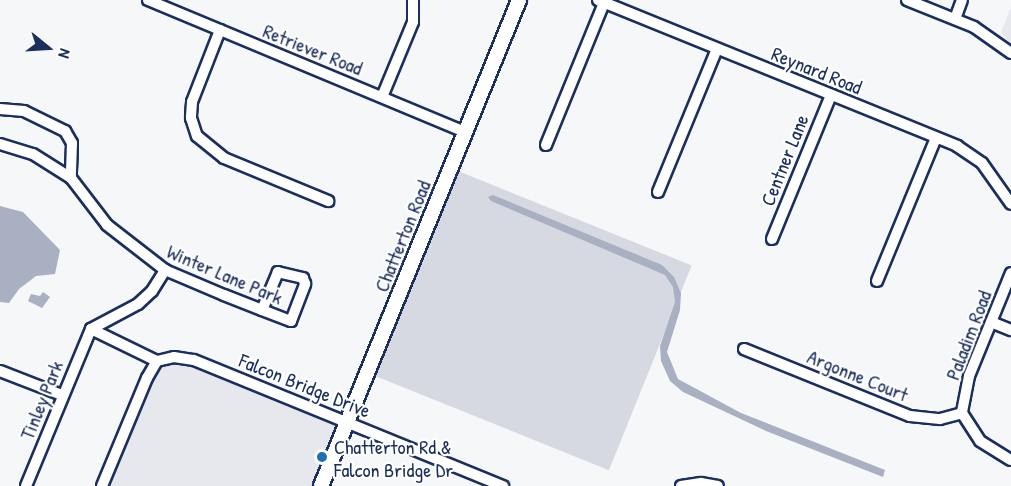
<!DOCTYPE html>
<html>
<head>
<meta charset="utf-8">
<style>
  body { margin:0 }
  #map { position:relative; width:1011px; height:486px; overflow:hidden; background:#f6f7f9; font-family:"Patrick Hand",sans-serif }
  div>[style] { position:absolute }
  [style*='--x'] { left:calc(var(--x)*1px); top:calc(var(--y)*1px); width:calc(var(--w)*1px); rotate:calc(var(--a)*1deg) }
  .built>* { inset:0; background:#e6e8ee }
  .green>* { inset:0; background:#d6d9e2; transform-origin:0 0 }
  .water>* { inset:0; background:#a9b0c1 }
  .roads { filter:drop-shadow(2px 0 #1b2f5e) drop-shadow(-2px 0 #1b2f5e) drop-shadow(0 2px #1b2f5e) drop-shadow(0 -2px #1b2f5e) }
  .minor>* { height:10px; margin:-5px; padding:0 5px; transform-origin:5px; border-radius:5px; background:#fff }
  .major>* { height:14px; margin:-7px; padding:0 7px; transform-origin:7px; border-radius:7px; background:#fff }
  .dots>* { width:16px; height:16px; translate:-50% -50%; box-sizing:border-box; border:3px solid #fff; border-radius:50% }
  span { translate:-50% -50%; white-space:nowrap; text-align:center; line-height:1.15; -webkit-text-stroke:4.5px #fff; paint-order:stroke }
  .street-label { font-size:20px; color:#1b2f5e }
  .poi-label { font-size:20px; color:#1b2f5e }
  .left { translate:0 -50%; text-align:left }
  .north { position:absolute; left:18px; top:18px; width:60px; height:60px; -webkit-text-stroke:4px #fff; paint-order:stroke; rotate:108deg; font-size:16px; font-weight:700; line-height:24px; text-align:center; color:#1b2f5e }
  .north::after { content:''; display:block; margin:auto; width:21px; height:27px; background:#1b2f5e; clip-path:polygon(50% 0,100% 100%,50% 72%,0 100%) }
</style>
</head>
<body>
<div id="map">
  <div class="built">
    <i style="clip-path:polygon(1011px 7px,1011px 45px,1001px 32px)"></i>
    <i style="clip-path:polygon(191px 351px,345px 415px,315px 486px,95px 486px,144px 369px,168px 352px)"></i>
  </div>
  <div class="green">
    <i style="left:458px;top:171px;width:252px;height:221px;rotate:22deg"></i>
  </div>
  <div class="water">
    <i style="clip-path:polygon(493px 195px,662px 265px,674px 277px,681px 293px,680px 310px,667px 352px,678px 379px,741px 413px,885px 470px,883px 477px,766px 431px,683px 392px,670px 381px,661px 361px,660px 346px,675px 302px,673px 287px,665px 275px,491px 201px,488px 197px)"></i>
    <i style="clip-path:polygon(0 206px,23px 212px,60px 250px,55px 274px,36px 276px,19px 289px,9px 303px,0 302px)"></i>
    <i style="clip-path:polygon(43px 292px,50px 297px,42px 308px,28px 301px,31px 294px,40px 296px)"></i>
  </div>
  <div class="roads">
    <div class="minor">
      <i style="--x:148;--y:0;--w:343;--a:22.6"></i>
      <i style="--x:598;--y:0;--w:388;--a:22.1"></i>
      <i style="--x:957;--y:146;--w:30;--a:34"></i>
      <i style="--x:982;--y:163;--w:50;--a:54.7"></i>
      <i style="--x:907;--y:0;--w:72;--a:21.9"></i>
      <i style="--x:974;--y:27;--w:45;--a:35.1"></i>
      <i style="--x:955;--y:19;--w:20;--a:-70"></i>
      <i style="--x:220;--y:30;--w:77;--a:111.3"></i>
      <i style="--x:192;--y:102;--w:16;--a:94"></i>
      <i style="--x:191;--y:118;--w:19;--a:72"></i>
      <i style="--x:197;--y:136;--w:35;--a:39"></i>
      <i style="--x:224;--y:158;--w:113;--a:22.5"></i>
      <i style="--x:382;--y:97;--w:81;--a:-67.5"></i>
      <i style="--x:413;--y:22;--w:22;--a:-90"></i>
      <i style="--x:0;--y:109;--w:24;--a:5"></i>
      <i style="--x:24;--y:111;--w:46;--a:26"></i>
      <i style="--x:65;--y:131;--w:14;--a:60"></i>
      <i style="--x:72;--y:143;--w:35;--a:92"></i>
      <i style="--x:0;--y:144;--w:34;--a:17"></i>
      <i style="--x:33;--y:154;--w:45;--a:32.3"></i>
      <i style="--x:71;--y:178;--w:59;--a:52.5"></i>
      <i style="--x:107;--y:225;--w:73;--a:37.8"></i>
      <i style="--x:165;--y:270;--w:64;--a:23"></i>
      <i style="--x:224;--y:295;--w:41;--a:21.5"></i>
      <i style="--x:262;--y:310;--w:31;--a:21"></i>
      <i style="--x:291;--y:321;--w:40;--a:-69"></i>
      <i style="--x:305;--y:284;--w:6;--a:-108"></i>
      <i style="--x:303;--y:278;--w:26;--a:-167"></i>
      <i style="--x:278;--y:272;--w:41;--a:112.8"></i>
      <i style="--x:546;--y:145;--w:153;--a:-67.8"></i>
      <i style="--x:658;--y:192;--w:155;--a:-67.6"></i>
      <i style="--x:772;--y:239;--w:156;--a:-67.7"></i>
      <i style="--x:1011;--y:273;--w:111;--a:112.2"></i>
      <i style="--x:969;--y:376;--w:38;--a:101"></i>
      <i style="--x:962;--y:413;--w:33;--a:57"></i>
      <i style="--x:980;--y:441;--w:36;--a:32"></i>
      <i style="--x:877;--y:281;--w:155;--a:-67.6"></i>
      <i style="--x:991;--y:322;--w:22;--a:22"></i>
      <i style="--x:91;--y:329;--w:73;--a:25.9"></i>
      <i style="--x:744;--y:349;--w:179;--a:22"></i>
      <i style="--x:910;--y:416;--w:30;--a:6"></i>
      <i style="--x:940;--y:419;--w:23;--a:-15"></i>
      <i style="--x:157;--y:361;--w:17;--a:-13"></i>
      <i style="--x:174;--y:357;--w:20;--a:9"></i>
      <i style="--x:194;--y:360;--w:334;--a:22.2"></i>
      <i style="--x:0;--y:371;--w:66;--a:21.2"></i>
      <i style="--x:26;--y:486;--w:170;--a:-67.5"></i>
      <i style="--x:91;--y:329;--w:53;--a:-28"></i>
      <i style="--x:138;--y:304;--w:19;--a:-43"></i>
      <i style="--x:152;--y:291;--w:25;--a:-58"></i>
      <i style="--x:102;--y:486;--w:117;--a:-67.4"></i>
      <i style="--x:147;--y:378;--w:20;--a:-60"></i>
      <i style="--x:681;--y:486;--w:20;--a:-9"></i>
      <i style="--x:701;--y:483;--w:17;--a:10"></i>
    </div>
    <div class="major">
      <i style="--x:321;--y:486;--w:525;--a:-67.83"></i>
    </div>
  </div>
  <div class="dots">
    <i style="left:322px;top:457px;background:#1f6fb2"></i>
  </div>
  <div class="street-label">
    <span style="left:313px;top:49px;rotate:22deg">Retriever Road</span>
    <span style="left:817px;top:70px;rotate:22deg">Reynard Road</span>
    <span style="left:784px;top:160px;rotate:-68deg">Centner Lane</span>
    <span style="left:402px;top:236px;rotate:-68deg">Chatterton Road</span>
    <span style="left:225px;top:274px;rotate:23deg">Winter Lane Park</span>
    <span style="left:968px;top:335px;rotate:-69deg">Paladim Road</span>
    <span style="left:858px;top:375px;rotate:22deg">Argonne Court</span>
    <span style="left:305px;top:385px;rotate:22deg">Falcon Bridge Drive</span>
    <span style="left:41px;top:400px;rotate:-68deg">Tinley Park</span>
  </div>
  <div class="poi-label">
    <span class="left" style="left:334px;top:458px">Chatterton Rd &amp;<br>Falcon Bridge Dr</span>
  </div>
  <div class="north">N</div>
</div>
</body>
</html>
